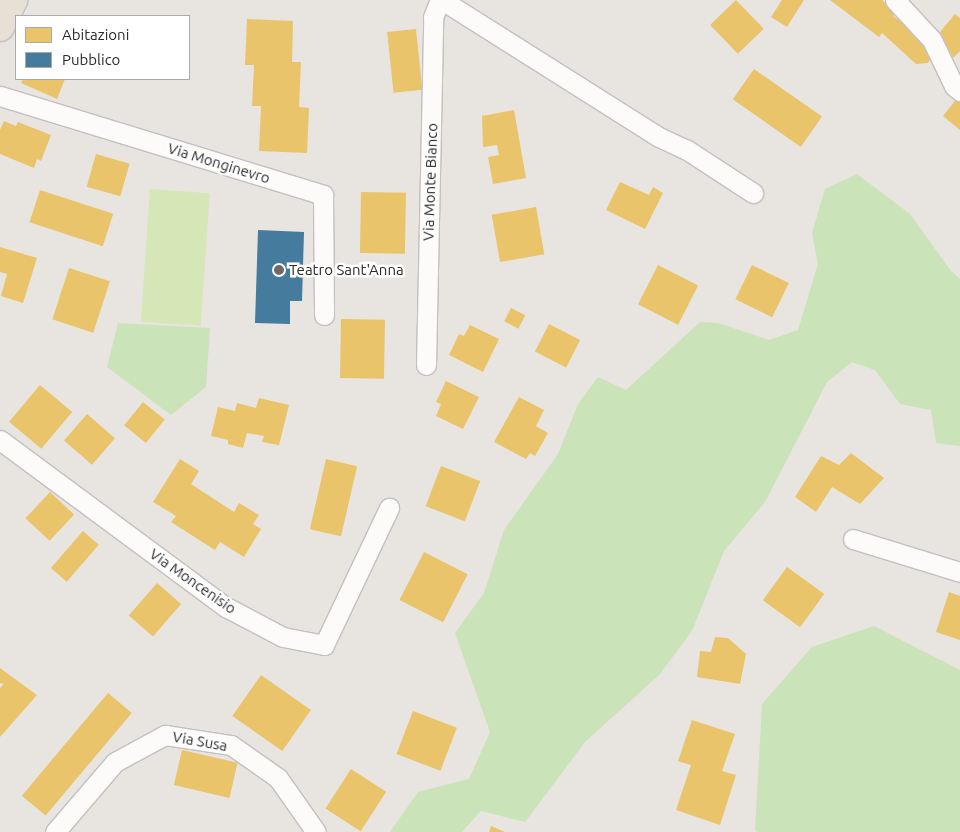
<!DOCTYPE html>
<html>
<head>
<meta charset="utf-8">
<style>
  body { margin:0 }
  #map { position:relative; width:960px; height:832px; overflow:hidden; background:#e8e4e0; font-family:Ubuntu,sans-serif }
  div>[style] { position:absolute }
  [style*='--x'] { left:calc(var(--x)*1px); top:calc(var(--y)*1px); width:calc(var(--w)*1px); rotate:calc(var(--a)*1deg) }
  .green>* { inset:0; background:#cae3b9 }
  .pitch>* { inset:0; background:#d5e7b6; transform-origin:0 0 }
  .homes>* { inset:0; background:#e9c46a; transform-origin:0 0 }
  .public>* { inset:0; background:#457b9d }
  .roads { filter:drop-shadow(1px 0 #c2c0c1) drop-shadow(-1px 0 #c2c0c1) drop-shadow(0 1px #c2c0c1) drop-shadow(0 -1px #c2c0c1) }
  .street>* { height:19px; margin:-9.5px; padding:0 9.5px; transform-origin:9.5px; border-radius:9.5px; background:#fcfbfa }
  .primary>* { height:28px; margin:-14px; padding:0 14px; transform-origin:14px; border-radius:14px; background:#e6e1d4 }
  .dots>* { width:14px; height:14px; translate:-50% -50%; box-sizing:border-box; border:2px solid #fff; border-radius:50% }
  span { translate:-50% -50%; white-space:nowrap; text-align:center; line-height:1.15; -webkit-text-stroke:5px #fff; paint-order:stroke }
  .street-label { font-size:15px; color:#2a2a2a }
  .poi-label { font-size:15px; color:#2a2a2a }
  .left { translate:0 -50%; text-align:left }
  .legend { position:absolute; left:15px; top:15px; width:175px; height:65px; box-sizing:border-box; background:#fff; border:1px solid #aaa; margin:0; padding:6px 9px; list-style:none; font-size:15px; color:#2a2a2a }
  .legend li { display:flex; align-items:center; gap:10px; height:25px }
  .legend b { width:25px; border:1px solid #aaa }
</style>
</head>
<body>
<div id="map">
  <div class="green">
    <i style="clip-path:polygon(857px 174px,910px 214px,951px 271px,960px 279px,960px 446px,936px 443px,931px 410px,900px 404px,875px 370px,852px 362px,827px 382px,765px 502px,724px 551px,692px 631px,660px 674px,585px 742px,525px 822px,481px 811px,462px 832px,390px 832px,418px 792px,469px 779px,490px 732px,455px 633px,484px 593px,504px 530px,558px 454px,578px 404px,598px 377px,626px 390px,700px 322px,718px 323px,769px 340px,798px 330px,818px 264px,812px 233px,825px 189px)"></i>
    <i style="clip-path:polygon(118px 323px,210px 328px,206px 387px,171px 415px,107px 367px)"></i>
    <i style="clip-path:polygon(874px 626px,960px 670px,960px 832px,757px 832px,755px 830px,762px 704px,812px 647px)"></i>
  </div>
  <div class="pitch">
    <i style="left:150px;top:189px;width:60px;height:133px;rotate:4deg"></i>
  </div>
  <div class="homes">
    <i style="left:736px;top:0;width:40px;height:36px;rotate:46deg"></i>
    <i style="clip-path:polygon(782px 0,804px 0,787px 27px,771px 17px)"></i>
    <i style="clip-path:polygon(830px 0,882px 0,897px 12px,893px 16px,910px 27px,933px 56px,928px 63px,916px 64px,882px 33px,879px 37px)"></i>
    <i style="clip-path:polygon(955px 14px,960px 18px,960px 51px,953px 58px,940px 32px)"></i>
    <i style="clip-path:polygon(247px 19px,293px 21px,292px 62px,301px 62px,299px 107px,309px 108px,307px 153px,259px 151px,261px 106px,252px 106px,254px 65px,245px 65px)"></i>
    <i style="left:416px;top:29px;width:61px;height:29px;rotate:84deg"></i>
    <i style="left:754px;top:69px;width:83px;height:37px;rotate:35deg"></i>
    <i style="clip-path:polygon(23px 79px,65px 79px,57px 99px,21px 83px)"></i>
    <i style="clip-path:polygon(958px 97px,960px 99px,960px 130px,943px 116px)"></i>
    <i style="clip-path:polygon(514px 110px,526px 178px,493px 184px,488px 157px,499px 155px,497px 145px,483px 147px,482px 116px)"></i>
    <i style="clip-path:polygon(4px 121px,16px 126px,18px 122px,51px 135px,41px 161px,37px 159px,34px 168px,0 154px,0 130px)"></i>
    <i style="left:96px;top:154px;width:35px;height:34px;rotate:16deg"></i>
    <i style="clip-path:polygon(620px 182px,649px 195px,653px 187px,663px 193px,645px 229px,606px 210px)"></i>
    <i style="left:40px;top:190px;width:77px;height:34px;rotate:18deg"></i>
    <i style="left:361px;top:192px;width:45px;height:61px;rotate:1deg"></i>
    <i style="left:536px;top:207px;width:48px;height:45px;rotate:80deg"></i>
    <i style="clip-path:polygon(0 247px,37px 258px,23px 303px,1px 296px,7px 274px,0 272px)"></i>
    <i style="left:658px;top:265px;width:45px;height:44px;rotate:27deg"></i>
    <i style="left:752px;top:265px;width:41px;height:38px;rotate:26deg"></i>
    <i style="left:69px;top:268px;width:43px;height:54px;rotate:18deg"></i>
    <i style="left:511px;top:308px;width:16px;height:15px;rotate:27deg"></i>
    <i style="left:341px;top:319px;width:44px;height:59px;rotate:1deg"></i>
    <i style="left:549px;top:324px;width:35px;height:31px;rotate:27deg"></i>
    <i style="clip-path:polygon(470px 325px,499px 339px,483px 372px,449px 355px,459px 334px,464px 336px)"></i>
    <i style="clip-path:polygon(446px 381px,479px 397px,463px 429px,436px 416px,441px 404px,436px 402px)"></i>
    <i style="left:40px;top:385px;width:42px;height:48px;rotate:40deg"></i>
    <i style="clip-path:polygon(519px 397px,544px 410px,536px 426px,548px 433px,535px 456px,530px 453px,526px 459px,494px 442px)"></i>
    <i style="clip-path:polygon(259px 398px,289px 405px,279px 445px,262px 442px,264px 436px,247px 433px,243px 448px,228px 444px,228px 440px,211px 436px,218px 407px,235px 411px,237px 403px,256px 408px)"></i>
    <i style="left:143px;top:402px;width:28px;height:30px;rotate:39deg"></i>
    <i style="left:87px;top:414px;width:37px;height:35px;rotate:41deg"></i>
    <i style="clip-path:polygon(851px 453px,884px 478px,860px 504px,832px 487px,816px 512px,795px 497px,821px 456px,839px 465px)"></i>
    <i style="clip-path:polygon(180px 459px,199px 471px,191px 484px,234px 512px,239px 503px,259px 515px,253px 524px,261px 529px,244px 557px,220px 542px,215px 550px,171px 522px,176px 516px,153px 502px)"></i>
    <i style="left:326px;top:459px;width:32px;height:72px;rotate:13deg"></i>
    <i style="left:441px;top:466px;width:42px;height:43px;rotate:21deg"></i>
    <i style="left:50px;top:492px;width:33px;height:36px;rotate:43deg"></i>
    <i style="left:83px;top:531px;width:21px;height:49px;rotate:41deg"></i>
    <i style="left:424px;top:552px;width:49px;height:54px;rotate:27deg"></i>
    <i style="left:787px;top:567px;width:46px;height:41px;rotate:36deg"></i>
    <i style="left:157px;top:583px;width:32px;height:43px;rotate:41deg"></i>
    <i style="clip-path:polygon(949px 592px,960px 596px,960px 640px,936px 632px)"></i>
    <i style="clip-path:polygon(715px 637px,728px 638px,746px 654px,740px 684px,697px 677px,700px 651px,711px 652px)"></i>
    <i style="clip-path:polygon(0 668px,37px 695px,0 737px,0 688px,4px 684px,0 683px)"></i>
    <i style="left:261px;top:675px;width:61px;height:50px;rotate:35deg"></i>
    <i style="left:108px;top:693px;width:31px;height:134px;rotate:40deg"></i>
    <i style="left:413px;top:711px;width:47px;height:46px;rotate:21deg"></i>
    <i style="clip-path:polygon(692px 720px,735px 734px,722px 771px,736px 775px,720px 825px,676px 810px,691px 765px,678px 761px)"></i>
    <i style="left:182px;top:750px;width:57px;height:36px;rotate:13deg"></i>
    <i style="left:351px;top:769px;width:42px;height:47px;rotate:33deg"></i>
    <i style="clip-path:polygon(491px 826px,505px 832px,489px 832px)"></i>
  </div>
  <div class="public">
    <i style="clip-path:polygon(258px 230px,304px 232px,302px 301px,290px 301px,290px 324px,255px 323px)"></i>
  </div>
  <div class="roads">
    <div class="street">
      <i style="--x:442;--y:0;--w:257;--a:32.3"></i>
      <i style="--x:659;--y:137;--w:31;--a:25"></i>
      <i style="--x:687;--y:150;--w:79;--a:33.1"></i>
      <i style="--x:895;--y:0;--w:54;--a:47.2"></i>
      <i style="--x:932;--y:40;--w:51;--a:64.4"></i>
      <i style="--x:954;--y:86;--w:8;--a:40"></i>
      <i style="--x:0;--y:96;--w:338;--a:17"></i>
      <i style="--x:323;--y:195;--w:120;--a:89.5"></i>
      <i style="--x:426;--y:365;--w:348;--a:-88.8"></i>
      <i style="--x:433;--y:17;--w:18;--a:-68"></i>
      <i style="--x:0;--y:440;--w:281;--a:36.5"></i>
      <i style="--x:226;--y:607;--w:64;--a:27.8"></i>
      <i style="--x:283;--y:637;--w:42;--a:11"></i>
      <i style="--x:324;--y:645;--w:152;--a:-64.6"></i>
      <i style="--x:853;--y:539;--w:112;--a:17.1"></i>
      <i style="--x:55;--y:832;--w:92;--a:-49.4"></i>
      <i style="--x:115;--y:762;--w:57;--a:-28.4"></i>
      <i style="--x:165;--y:735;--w:67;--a:8.6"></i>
      <i style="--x:231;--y:745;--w:57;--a:35.1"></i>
      <i style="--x:278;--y:778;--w:66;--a:54.9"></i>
    </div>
    <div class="primary">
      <i style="--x:0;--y:27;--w:30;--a:-64"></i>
    </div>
  </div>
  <div class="dots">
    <i style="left:279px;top:270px;background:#6c6b6a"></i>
  </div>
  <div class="street-label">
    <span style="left:219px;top:163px;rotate:17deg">Via Monginevro</span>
    <span style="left:430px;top:182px;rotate:-88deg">Via Monte Bianco</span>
    <span style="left:193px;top:581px;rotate:35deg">Via Moncenisio</span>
    <span style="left:200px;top:741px;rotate:10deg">Via Susa</span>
  </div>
  <div class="poi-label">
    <span class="left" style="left:289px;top:270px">Teatro Sant'Anna</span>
  </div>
  <ul class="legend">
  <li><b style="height:14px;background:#e9c46a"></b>Abitazioni</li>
  <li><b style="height:14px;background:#457b9d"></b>Pubblico</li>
  </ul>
</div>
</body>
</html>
